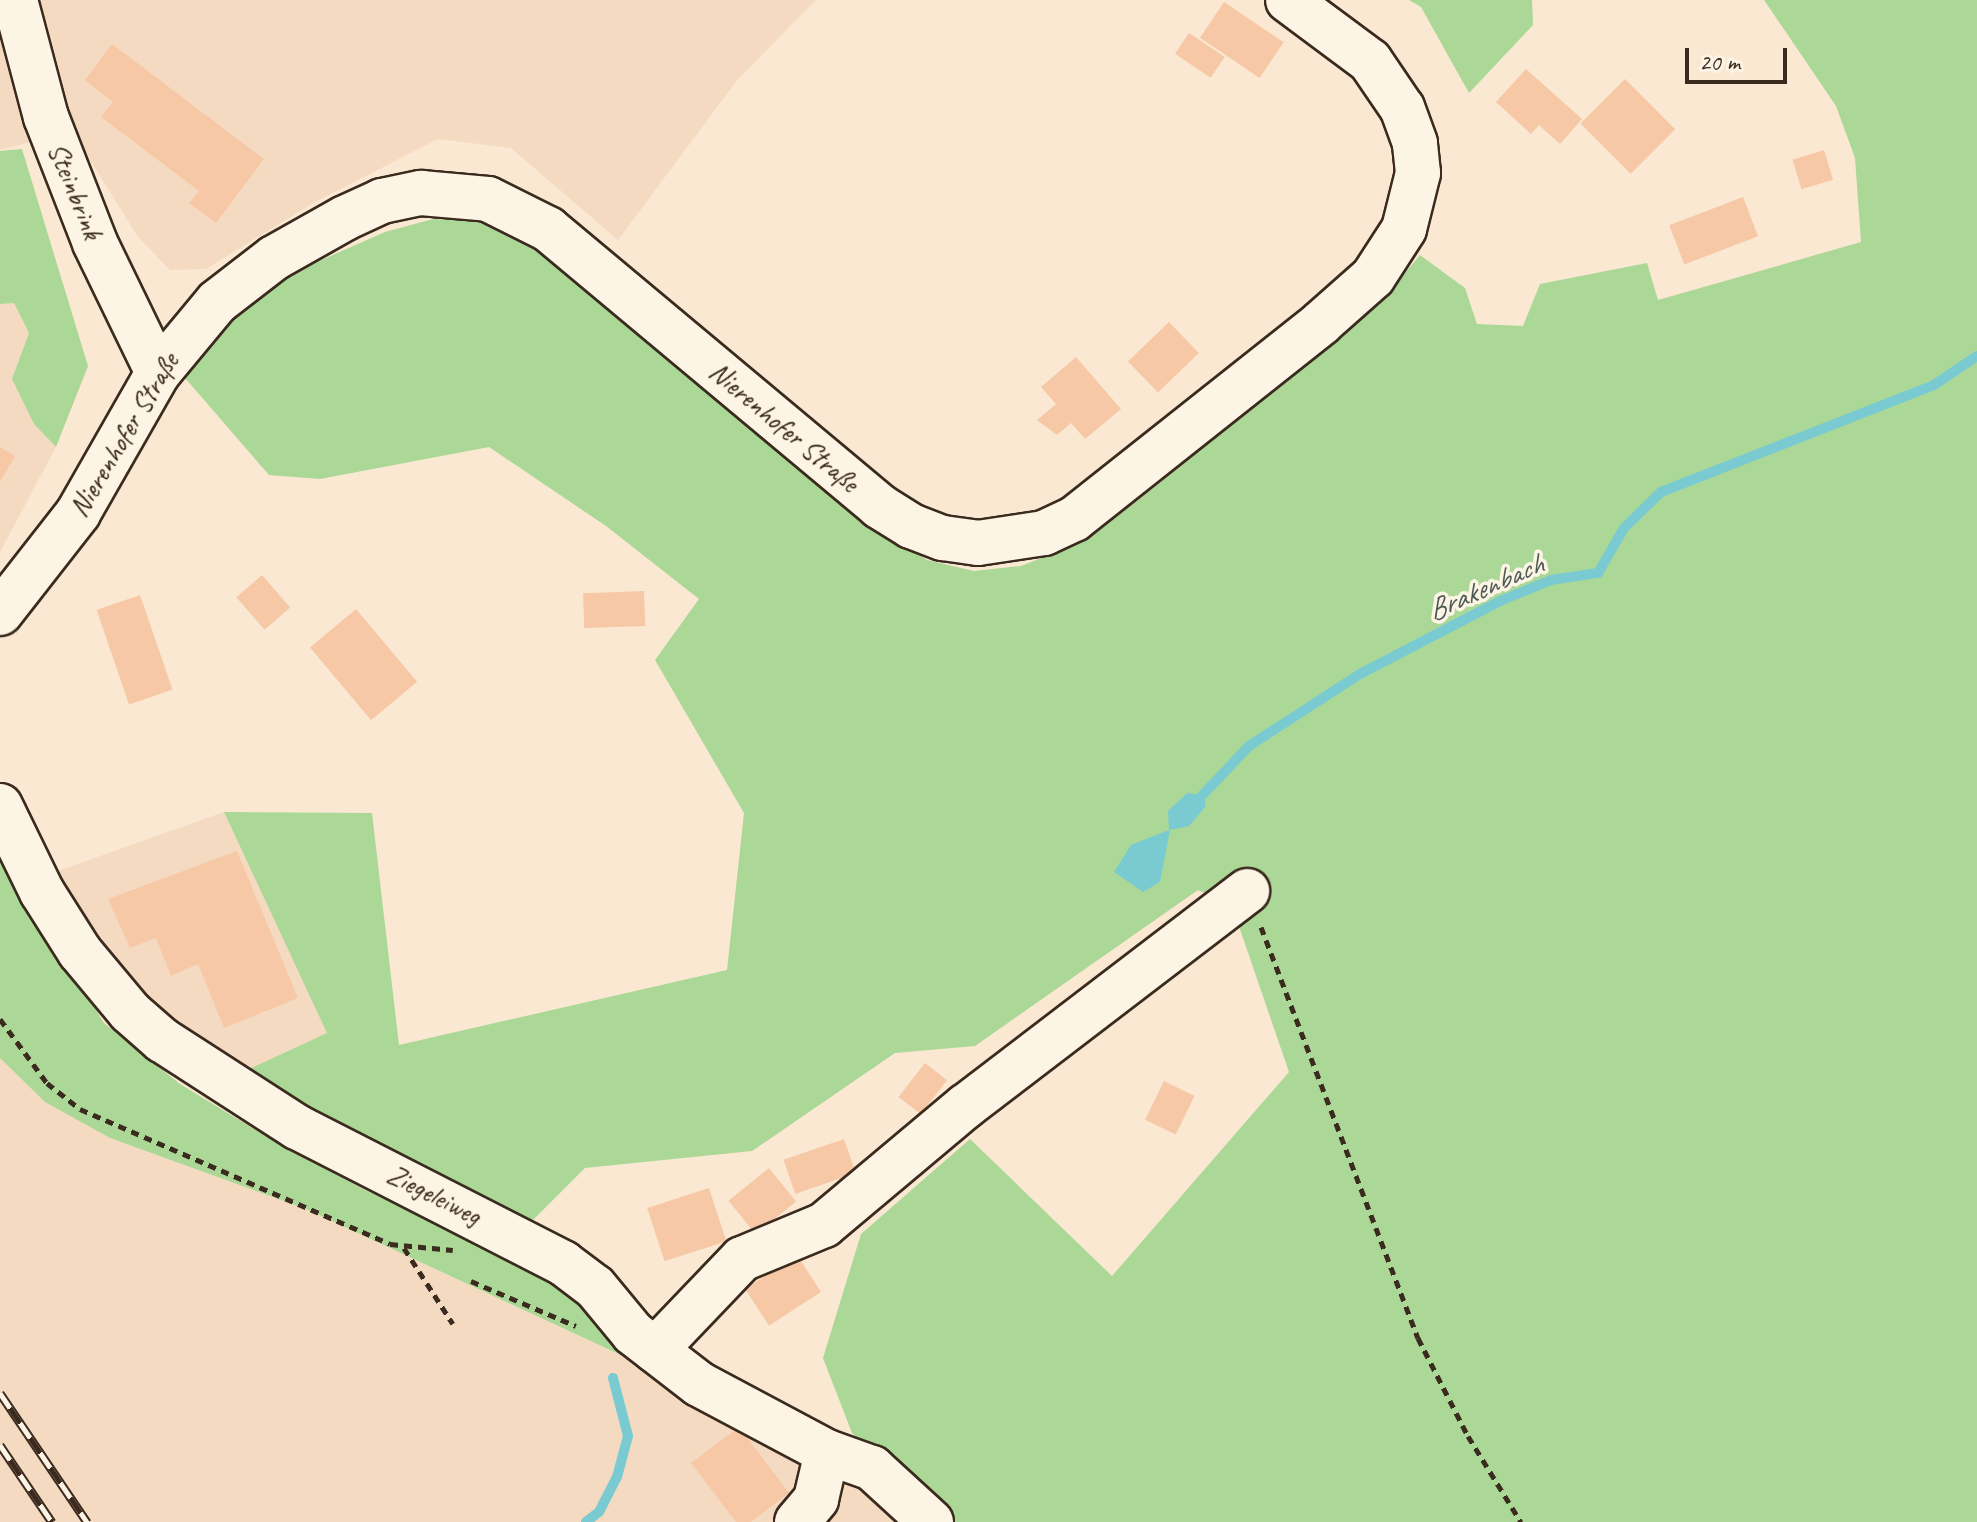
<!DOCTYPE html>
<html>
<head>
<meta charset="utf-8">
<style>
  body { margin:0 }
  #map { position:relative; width:1977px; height:1522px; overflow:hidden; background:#fae8d2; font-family:Caveat,sans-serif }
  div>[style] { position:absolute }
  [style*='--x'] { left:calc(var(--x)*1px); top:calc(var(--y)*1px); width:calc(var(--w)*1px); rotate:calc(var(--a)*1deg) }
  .built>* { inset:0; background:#f5dac2 }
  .green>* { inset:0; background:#abd896 }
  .water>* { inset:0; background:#7acbd1 }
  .stream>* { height:10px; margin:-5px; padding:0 5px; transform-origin:5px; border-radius:5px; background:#7acbd1 }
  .building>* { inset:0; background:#f7c8a6; transform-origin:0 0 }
  .path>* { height:5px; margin-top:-2.5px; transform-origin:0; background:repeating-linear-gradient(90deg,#3b2a1e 0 8px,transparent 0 14px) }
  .roads { filter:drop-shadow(2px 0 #3b2a1e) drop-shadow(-2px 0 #3b2a1e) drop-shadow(0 2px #3b2a1e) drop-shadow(0 -2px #3b2a1e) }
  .minor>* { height:44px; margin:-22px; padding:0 22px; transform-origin:22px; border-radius:22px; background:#fcf5e5 }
  .rail>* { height:9px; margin-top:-4.5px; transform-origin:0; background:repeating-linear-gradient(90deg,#fcf5e5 0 18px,#3b2a1e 0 36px); box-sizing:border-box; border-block:2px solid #3b2a1e }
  span { translate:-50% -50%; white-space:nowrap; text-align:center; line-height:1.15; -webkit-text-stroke:7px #fcf5e5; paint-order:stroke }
  .street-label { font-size:28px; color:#3b2a1e }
  .water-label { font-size:30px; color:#4e5a54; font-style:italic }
  .scale { position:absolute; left:1685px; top:48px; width:102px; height:36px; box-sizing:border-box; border:4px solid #3b2a1e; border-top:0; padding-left:10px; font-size:24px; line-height:28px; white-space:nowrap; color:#3b2a1e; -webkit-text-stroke:6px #fcf5e5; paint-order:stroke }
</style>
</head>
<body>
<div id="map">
  <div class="built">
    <i style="clip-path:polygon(0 0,816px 0,738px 79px,618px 240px,511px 148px,438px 139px,315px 202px,206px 269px,170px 270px,138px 237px,72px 131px,0 150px)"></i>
    <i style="clip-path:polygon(14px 303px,29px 333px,12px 379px,34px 424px,56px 447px,0 552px,0 304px)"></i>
    <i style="clip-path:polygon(224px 812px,328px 1033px,238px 1074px,154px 1011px,98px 942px,58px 871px)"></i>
    <i style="clip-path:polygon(0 1058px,45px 1102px,110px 1138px,306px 1209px,624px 1357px,634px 1342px,922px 1522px,0 1522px)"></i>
  </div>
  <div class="green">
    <i style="clip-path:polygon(1409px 0,1532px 0,1533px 25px,1469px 93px,1421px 7px)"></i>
    <i style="clip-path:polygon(1764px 0,1977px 0,1977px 1522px,944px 1522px,852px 1433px,823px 1358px,861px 1234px,970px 1139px,1112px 1276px,1289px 1072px,1232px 906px,1198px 890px,975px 1046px,895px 1053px,752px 1151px,585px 1168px,527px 1226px,238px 1074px,327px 1033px,224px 812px,372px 813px,399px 1045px,727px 970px,744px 813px,655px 660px,699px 599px,606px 526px,489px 447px,320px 479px,269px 475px,185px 378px,227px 324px,294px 272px,385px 232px,433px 219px,482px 221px,531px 244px,873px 526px,927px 560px,974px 571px,1021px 566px,1087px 540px,1161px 482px,1386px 296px,1420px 255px,1465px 288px,1477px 324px,1523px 326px,1540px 284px,1647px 263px,1658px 300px,1861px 242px,1855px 158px,1836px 106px)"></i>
    <i style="clip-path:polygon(22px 149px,88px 366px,56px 447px,34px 424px,12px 379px,29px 333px,14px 303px,0 304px,0 151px)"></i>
    <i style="clip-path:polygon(0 857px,104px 1023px,180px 1084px,277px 1143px,367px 1191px,544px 1270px,634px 1342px,625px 1357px,306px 1209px,110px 1138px,45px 1102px,0 1058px)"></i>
  </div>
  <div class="water">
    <i style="clip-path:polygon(1187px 793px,1203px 795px,1206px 806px,1189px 826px,1170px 830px,1160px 882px,1143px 892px,1114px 872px,1131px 845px,1169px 830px,1168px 811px)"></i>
  </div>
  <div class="stream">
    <i style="--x:1194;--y:804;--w:80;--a:-46.5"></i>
    <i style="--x:1249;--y:746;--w:132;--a:-33"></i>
    <i style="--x:1360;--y:674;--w:158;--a:-27.5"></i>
    <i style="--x:1500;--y:601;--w:55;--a:-22.4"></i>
    <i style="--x:1551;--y:580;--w:48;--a:-8.5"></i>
    <i style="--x:1598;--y:573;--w:52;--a:-60"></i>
    <i style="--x:1624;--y:528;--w:52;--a:-44.2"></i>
    <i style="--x:1661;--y:492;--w:293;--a:-21.4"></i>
    <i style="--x:1934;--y:385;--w:52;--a:-34"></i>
    <i style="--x:586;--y:1522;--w:16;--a:-38"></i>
    <i style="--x:599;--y:1512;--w:39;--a:-63"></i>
    <i style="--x:617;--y:1477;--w:42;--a:-75"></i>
    <i style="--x:628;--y:1436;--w:60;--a:-104.5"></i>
  </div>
  <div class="building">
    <i style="left:1224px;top:2px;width:72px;height:43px;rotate:34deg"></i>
    <i style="left:1189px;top:33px;width:43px;height:25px;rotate:34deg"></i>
    <i style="clip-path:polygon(112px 44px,264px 159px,216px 223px,189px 203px,199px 191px,101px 117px,113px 102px,85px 80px)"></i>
    <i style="clip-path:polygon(1526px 69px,1582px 119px,1560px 144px,1539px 125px,1531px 134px,1496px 102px)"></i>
    <i style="left:1625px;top:79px;width:71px;height:63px;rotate:45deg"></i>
    <i style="left:1824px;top:150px;width:31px;height:33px;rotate:73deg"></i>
    <i style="left:1743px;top:197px;width:42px;height:79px;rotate:69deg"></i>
    <i style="left:1169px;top:322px;width:43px;height:57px;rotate:46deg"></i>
    <i style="clip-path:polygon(1076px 357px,1121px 409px,1085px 439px,1071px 423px,1057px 435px,1037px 420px,1056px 404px,1041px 387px)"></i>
    <i style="clip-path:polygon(0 447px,15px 456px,0 482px)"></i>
    <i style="left:262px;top:575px;width:43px;height:34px;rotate:49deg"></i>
    <i style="left:644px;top:591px;width:35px;height:61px;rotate:88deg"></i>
    <i style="left:140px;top:595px;width:100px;height:46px;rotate:71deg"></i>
    <i style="left:356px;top:609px;width:95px;height:60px;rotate:50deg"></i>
    <i style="clip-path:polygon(237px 851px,298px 998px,224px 1028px,198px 964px,171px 976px,156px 938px,130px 948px,108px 899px)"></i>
    <i style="left:925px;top:1063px;width:28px;height:43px;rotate:38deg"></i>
    <i style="left:1164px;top:1081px;width:34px;height:43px;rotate:26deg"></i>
    <i style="left:844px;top:1139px;width:36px;height:64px;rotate:71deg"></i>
    <i style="left:769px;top:1168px;width:43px;height:52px;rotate:51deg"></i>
    <i style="left:709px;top:1188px;width:56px;height:65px;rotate:72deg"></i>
    <i style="left:797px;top:1255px;width:44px;height:62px;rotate:57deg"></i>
    <i style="clip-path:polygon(739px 1427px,789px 1493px,751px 1522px,736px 1522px,691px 1463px)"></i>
  </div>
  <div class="path">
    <i style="--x:1261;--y:927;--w:440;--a:69.1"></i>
    <i style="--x:1418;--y:1338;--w:110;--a:63"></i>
    <i style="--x:1468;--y:1436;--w:101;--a:58.4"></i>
    <i style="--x:0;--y:1019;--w:79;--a:53.7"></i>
    <i style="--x:47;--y:1083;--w:42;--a:38.2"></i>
    <i style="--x:80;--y:1109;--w:338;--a:23.5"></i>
    <i style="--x:390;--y:1244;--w:63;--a:5.4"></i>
    <i style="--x:404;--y:1248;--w:90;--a:57.2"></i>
    <i style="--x:471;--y:1281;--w:114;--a:23.2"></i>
  </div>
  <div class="roads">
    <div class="minor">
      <i style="--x:15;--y:0;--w:121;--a:75.2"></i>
      <i style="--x:46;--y:117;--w:135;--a:68.7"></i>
      <i style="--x:95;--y:243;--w:144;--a:64.1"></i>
      <i style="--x:0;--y:613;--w:127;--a:-52"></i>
      <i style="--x:78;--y:513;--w:161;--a:-60.3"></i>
      <i style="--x:158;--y:373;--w:92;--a:-50.3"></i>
      <i style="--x:217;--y:302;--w:72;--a:-37.7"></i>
      <i style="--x:274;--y:258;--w:81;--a:-29.4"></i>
      <i style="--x:345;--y:218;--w:41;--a:-24.7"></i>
      <i style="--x:382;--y:201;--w:40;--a:-12"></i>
      <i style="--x:421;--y:193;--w:67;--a:5.1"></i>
      <i style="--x:488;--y:199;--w:67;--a:26.6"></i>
      <i style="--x:548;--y:229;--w:432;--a:39.9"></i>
      <i style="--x:879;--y:506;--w:38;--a:32"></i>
      <i style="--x:911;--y:526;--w:34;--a:21"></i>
      <i style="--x:943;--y:538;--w:35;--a:8"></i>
      <i style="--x:978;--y:543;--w:67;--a:-8.6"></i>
      <i style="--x:1044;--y:533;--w:33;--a:-25"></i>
      <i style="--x:1074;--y:519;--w:315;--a:-38.4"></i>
      <i style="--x:1321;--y:323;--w:69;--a:-41.5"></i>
      <i style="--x:1373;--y:277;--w:57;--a:-57.1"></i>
      <i style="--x:1404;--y:229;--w:58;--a:-76"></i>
      <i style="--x:1418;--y:173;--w:30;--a:-96"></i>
      <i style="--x:1415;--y:143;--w:37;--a:-110"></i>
      <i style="--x:1402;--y:108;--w:57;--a:-124.2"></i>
      <i style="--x:1370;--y:61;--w:102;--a:-143.4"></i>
      <i style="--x:0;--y:806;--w:96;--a:64"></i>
      <i style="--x:42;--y:892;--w:71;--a:57.7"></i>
      <i style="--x:80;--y:952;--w:78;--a:50.2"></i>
      <i style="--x:130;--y:1012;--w:43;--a:41.2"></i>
      <i style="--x:162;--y:1040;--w:161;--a:32.8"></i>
      <i style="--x:297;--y:1127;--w:299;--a:27.1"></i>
      <i style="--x:563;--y:1263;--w:40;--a:37"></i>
      <i style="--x:595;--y:1287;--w:60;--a:50.4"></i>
      <i style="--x:633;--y:1333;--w:83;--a:37.7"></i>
      <i style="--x:699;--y:1384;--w:145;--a:28"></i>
      <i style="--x:827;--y:1452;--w:48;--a:19.6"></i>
      <i style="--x:872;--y:1468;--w:80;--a:42.5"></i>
      <i style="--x:655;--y:1350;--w:126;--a:-46.3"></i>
      <i style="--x:742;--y:1259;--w:89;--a:-22.5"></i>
      <i style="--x:824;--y:1225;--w:185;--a:-40"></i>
      <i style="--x:966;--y:1106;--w:354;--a:-37.4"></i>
      <i style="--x:797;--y:1522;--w:30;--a:-50"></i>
      <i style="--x:816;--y:1499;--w:48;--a:-76.8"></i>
    </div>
  </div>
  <div class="rail">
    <i style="--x:0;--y:1393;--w:156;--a:56"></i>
    <i style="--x:0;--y:1445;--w:93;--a:56"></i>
  </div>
  <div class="street-label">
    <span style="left:75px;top:191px;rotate:68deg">Steinbrink</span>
    <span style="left:784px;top:427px;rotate:40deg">Nierenhofer Straße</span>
    <span style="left:124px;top:435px;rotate:-59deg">Nierenhofer Straße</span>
    <span style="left:434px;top:1195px;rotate:27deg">Ziegeleiweg</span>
  </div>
  <div class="water-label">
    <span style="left:1485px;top:587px;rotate:-24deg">Brakenbach</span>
  </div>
  <div class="scale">20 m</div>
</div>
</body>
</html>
